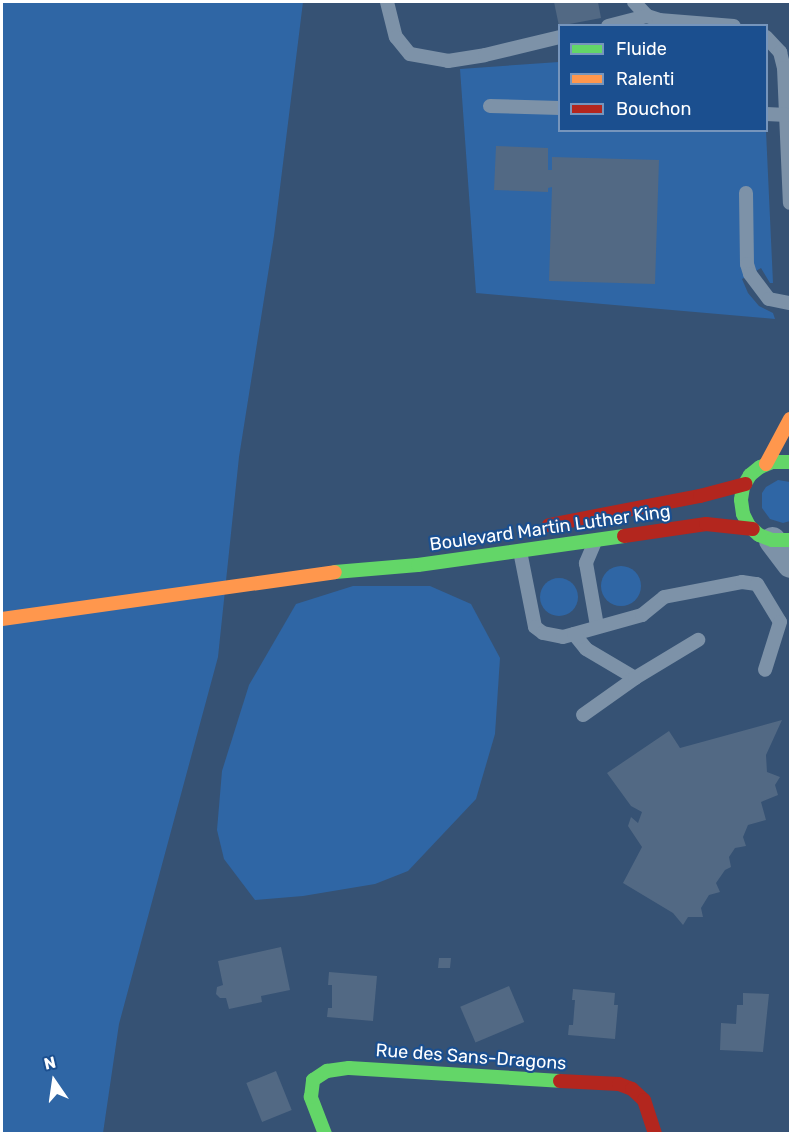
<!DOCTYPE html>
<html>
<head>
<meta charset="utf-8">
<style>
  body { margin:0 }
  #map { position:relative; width:792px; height:1135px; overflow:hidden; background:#365274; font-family:Rubik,sans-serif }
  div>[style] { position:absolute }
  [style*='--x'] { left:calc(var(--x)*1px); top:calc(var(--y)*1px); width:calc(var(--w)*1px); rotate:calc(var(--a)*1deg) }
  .green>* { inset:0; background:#2f66a5 }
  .round { border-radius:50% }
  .building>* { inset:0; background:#526984; transform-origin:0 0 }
  .lane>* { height:14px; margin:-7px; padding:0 7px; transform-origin:7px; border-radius:7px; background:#7d92a8 }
  .street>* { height:27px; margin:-13.5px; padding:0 13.5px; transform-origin:13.5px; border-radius:13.5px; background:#7d92a8 }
  .fast>* { height:14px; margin:-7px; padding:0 7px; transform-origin:7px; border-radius:7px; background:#63d668 }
  .slow>* { height:14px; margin:-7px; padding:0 7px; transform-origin:7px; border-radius:7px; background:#ff974d }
  .jam>* { height:14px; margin:-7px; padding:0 7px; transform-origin:7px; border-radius:7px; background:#b3261e }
  span { translate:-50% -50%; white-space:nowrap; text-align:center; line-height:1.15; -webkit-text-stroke:4.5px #1b4f8f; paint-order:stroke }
  .street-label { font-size:18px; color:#fff }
  .frame { position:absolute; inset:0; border:3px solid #fff; pointer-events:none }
  .legend { position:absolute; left:558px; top:24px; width:210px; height:108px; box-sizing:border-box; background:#1b4f8f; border:2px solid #7695bc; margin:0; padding:8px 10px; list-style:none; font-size:18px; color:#fff }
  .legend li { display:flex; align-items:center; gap:12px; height:30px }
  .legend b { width:30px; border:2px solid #7695bc }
  .north { position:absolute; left:24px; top:1051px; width:60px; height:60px; -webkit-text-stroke:4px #1b4f8f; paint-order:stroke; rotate:347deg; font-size:16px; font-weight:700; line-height:24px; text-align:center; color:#fff }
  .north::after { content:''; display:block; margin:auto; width:21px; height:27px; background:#fff; clip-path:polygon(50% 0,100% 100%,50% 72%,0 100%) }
</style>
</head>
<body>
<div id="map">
  <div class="green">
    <i style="clip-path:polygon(2px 2px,303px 2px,274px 236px,239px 457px,218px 657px,119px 1024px,103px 1133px,2px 1134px)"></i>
    <i style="clip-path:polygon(559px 62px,560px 130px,766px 131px,773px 283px,770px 283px,761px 268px,742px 279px,748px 293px,759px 306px,773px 313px,775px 319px,476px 293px,460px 69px)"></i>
    <i style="clip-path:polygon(778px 480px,790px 482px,790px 521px,783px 523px,770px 519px,762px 508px,762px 493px,766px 487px)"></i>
    <i class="round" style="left:601px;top:566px;width:40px;height:40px"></i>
    <i class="round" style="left:540px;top:578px;width:38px;height:38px"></i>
    <i style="clip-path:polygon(353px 586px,430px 586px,471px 604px,500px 658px,495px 734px,476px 799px,408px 871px,375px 884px,303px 896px,255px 900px,224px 859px,217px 830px,222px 771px,249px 685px,296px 604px)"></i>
  </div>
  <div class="building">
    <i style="clip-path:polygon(554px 2px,598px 2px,601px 18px,559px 26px)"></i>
    <i style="clip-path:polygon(496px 146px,548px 148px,548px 170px,552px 170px,552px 157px,659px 160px,655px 284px,549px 281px,552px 187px,548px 188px,548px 192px,494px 190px)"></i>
    <i style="clip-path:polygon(782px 720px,766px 755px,767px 772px,780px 777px,775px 785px,778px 795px,761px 802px,766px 820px,748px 825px,743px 837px,746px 846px,735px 848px,729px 857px,731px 867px,725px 870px,716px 883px,720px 892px,709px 895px,701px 908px,703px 917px,688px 917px,683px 925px,673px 913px,623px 883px,642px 847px,628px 826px,631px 817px,638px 823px,642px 812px,631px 806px,607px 773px,669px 731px,680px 748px)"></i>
    <i style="clip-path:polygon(281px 947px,290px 990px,261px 996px,262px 1002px,229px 1009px,226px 998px,220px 998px,216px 994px,217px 987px,223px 985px,218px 961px)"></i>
    <i style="clip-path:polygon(439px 958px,451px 958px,450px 968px,438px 968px)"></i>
    <i style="clip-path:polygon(329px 972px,377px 976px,373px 1021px,327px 1017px,328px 1008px,332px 1008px,332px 985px,328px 985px)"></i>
    <i style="left:509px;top:986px;width:39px;height:53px;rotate:67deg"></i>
    <i style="clip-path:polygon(573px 989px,615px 993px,614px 1005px,618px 1005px,615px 1039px,568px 1035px,569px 1025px,573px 1025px,575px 1000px,572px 1000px)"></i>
    <i style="clip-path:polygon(743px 993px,769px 994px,763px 1052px,720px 1050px,721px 1023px,736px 1024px,737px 1005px,743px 1005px)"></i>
    <i style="left:276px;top:1071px;width:42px;height:32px;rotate:68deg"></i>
  </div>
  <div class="lane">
    <i style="--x:387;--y:2;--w:36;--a:76"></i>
    <i style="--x:396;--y:37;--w:22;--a:51"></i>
    <i style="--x:410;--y:54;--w:39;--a:10"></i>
    <i style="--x:448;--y:61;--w:37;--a:-9"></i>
    <i style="--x:485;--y:55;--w:77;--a:-13.5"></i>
    <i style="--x:634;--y:2;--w:19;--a:47"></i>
    <i style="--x:647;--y:16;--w:13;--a:18"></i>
    <i style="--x:659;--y:20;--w:75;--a:4.6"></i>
    <i style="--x:608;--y:26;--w:40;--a:-14.4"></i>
    <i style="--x:766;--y:37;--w:21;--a:47"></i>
    <i style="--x:780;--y:52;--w:16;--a:76"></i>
    <i style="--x:784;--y:68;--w:135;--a:87.5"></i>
    <i style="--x:490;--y:106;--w:70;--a:1.6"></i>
    <i style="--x:766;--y:114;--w:21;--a:3"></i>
    <i style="--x:746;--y:193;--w:71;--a:89.2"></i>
    <i style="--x:747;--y:264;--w:10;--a:73"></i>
    <i style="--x:750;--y:274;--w:31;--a:53"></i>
    <i style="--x:769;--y:299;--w:21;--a:11"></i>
    <i style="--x:594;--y:544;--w:21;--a:113"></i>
    <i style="--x:586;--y:563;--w:64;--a:80.1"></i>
    <i style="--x:520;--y:551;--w:77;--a:78.8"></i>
    <i style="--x:535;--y:627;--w:10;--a:37"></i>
    <i style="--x:543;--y:633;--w:20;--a:11"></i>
    <i style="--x:563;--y:637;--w:82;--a:-15.6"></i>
    <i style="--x:642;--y:615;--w:28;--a:-39"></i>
    <i style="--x:664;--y:597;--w:79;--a:-10.9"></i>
    <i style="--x:742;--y:582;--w:15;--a:8"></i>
    <i style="--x:757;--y:584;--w:44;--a:58.8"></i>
    <i style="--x:780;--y:622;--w:50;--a:107.4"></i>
    <i style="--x:574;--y:634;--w:19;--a:51"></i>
    <i style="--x:586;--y:649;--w:57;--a:30.6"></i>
    <i style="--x:583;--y:715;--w:64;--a:-35.4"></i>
    <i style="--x:635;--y:678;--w:74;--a:-31.1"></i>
  </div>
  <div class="street">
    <i style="--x:772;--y:540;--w:30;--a:53"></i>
  </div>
  <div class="fast">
    <i style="--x:790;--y:462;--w:18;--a:180"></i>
    <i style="--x:772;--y:462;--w:13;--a:157"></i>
    <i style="--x:760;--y:467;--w:13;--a:141"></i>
    <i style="--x:750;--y:475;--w:14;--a:120"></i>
    <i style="--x:743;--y:487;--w:13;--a:99"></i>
    <i style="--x:741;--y:500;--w:14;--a:82"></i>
    <i style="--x:743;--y:514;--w:13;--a:63"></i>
    <i style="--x:749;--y:526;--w:13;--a:42"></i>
    <i style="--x:759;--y:535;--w:14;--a:21"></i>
    <i style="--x:772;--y:540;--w:18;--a:0"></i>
    <i style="--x:335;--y:572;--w:83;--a:-4.8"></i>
    <i style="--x:418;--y:565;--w:208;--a:-8"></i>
    <i style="--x:325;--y:1134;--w:40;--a:-111"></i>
    <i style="--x:311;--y:1097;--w:17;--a:-83"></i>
    <i style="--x:313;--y:1080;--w:17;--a:-33"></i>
    <i style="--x:327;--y:1071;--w:22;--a:-8"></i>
    <i style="--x:349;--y:1068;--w:211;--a:3.5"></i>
  </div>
  <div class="slow">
    <i style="--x:766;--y:464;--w:51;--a:-61.9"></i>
    <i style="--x:2;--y:619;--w:336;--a:-8"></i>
  </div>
  <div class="jam">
    <i style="--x:549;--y:525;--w:154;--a:-10.9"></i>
    <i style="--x:700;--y:496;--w:47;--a:-14.9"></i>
    <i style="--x:624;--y:536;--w:83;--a:-8.3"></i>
    <i style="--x:706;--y:524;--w:47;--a:6.1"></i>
    <i style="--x:560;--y:1081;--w:59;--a:2.9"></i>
    <i style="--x:619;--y:1084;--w:14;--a:21"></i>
    <i style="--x:632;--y:1089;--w:16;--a:43"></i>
    <i style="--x:644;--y:1100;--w:36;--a:72"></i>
  </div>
  <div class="street-label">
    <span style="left:550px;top:528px;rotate:-8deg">Boulevard Martin Luther King</span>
    <span style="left:471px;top:1057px;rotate:4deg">Rue des Sans-Dragons</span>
  </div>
  <div class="frame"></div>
  <ul class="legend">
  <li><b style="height:8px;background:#63d668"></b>Fluide</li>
  <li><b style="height:8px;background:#ff974d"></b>Ralenti</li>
  <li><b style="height:8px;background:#b3261e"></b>Bouchon</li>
  </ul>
  <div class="north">N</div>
</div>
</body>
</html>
